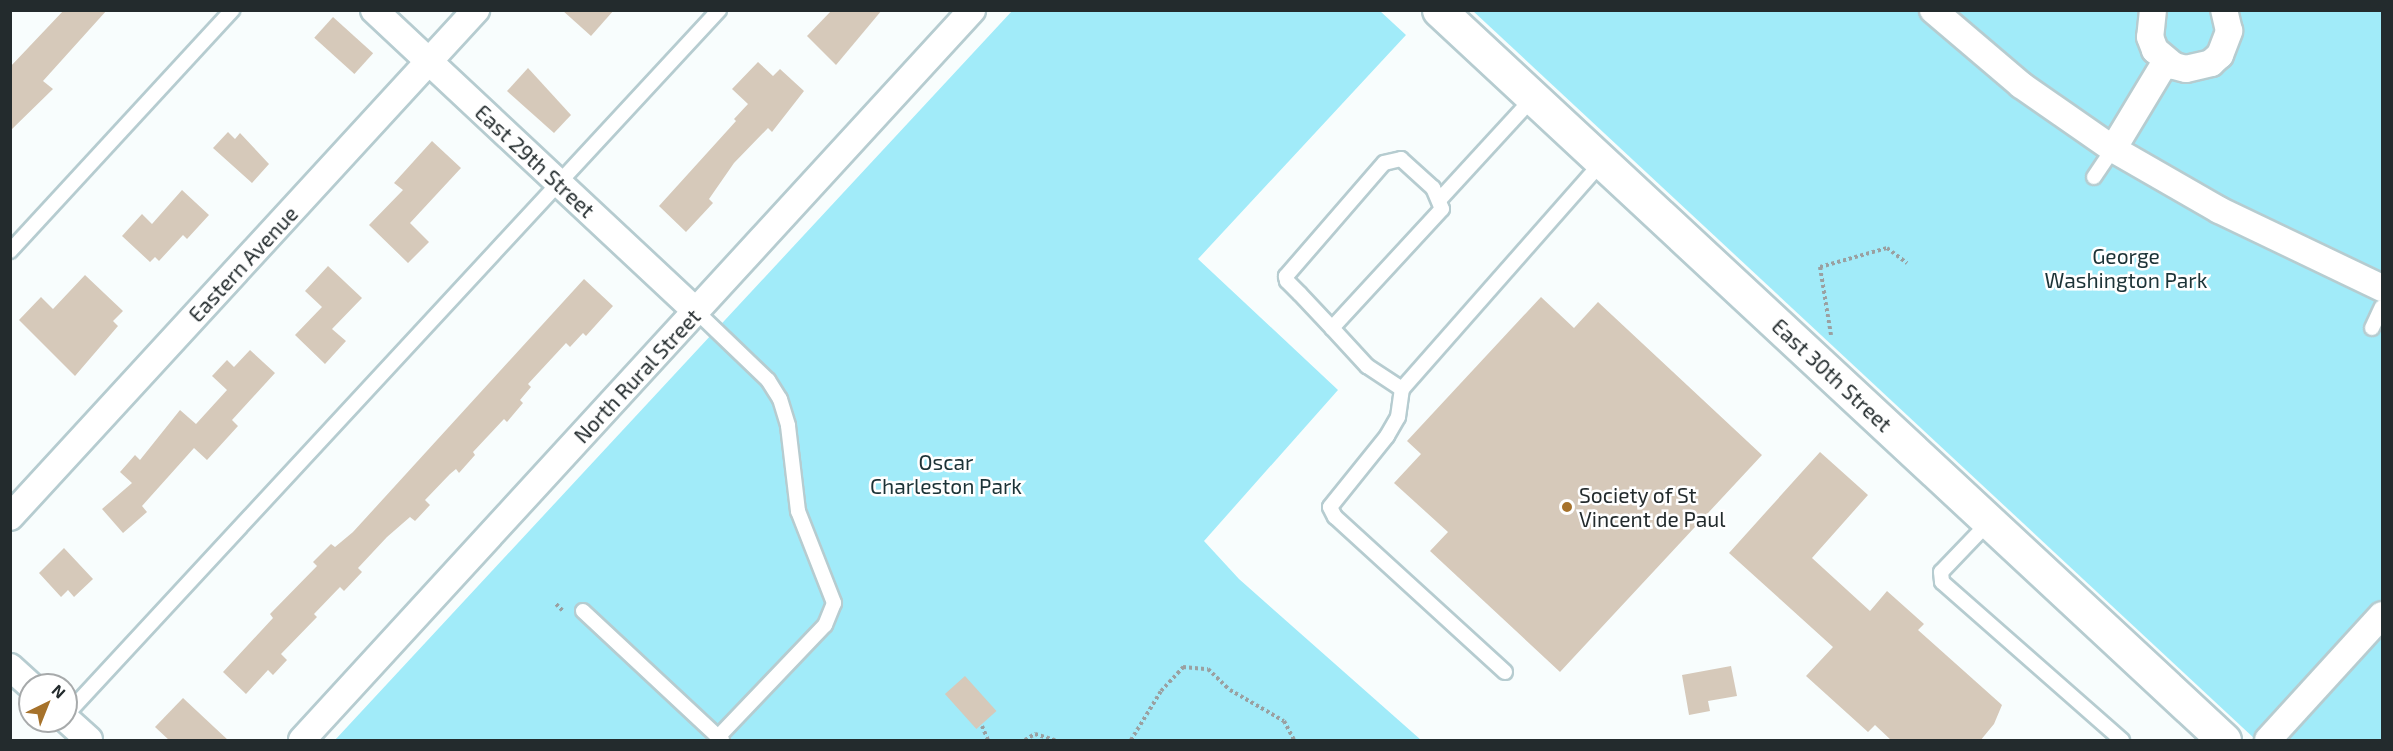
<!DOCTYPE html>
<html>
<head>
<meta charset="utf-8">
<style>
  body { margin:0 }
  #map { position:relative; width:2393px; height:751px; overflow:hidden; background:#f8fdfd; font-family:"Exo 2",sans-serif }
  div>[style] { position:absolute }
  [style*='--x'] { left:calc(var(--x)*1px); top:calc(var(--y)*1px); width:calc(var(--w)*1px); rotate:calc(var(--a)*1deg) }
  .green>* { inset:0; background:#a1ebf9 }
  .building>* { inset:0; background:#d6c9ba; transform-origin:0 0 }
  .path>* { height:4px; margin-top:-2px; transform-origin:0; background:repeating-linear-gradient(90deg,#9aa0a1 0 3px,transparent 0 6px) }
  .roads { filter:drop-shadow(2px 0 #b6ccd0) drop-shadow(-2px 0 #b6ccd0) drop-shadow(0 2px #b6ccd0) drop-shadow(0 -2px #b6ccd0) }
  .lane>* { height:14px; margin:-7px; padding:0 7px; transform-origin:7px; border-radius:7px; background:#fff }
  .street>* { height:26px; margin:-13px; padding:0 13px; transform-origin:13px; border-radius:13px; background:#fff }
  .secondary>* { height:33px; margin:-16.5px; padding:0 16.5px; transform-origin:16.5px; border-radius:16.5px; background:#fff }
  .dots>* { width:16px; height:16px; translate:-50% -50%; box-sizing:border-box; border:3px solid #fff; border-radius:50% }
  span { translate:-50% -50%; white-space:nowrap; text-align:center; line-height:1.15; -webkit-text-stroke:5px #fff; paint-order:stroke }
  .street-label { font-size:21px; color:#232b2d }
  .park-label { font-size:21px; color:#1c3337 }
  .poi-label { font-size:21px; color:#232b2d }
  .left { translate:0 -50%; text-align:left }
  .frame { position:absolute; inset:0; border:12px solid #232b2d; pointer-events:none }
  .north { position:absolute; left:18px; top:673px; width:60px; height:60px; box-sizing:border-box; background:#fff; border:2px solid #a7aaab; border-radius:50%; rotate:43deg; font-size:16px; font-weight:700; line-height:24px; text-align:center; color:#232b2d }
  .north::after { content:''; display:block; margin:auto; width:21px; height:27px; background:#a6722b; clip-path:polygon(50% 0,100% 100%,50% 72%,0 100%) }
</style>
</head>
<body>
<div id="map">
  <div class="green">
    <i style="clip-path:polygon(1012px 11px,1380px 11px,1406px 35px,1198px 259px,1338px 390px,1204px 541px,1239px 579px,1421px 740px,335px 740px)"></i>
    <i style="clip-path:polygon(1473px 11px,2382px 11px,2382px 740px,2256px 740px)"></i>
  </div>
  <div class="building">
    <i style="clip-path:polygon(64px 10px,107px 10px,43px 81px,53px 89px,10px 131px,10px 67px)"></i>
    <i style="clip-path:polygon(562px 10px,614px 10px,591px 36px)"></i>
    <i style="clip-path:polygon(832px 10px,882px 10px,836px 65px,807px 36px)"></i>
    <i style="left:333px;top:17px;width:54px;height:28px;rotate:42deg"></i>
    <i style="clip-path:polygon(758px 62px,773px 76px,780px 69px,804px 91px,772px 132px,768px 128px,734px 163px,709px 199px,713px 203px,686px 232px,659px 206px,736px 121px,734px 119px,748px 104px,732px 89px)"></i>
    <i style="clip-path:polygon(528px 68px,571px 115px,554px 133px,507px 91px)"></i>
    <i style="clip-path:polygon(228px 132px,235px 139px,240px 133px,269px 164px,252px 183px,213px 148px)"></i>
    <i style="clip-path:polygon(432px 141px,461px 168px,410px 223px,429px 242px,408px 263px,369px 225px,403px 190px,394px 183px)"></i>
    <i style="clip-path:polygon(182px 190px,209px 215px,187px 239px,183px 235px,159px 261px,155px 257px,150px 262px,122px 236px,142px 214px,152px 224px)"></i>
    <i style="clip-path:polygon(328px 266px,362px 298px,332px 329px,346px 341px,325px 364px,295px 335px,322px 307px,305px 291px)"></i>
    <i style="clip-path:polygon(85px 275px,123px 311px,113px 321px,118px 326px,75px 376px,19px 320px,41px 297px,53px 309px)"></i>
    <i style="clip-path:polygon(584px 279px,613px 306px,586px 336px,583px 333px,570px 347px,566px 343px,528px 384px,531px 387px,520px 400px,523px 403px,507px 422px,504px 419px,473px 452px,475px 455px,459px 473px,456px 469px,450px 474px,425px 500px,430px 505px,415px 521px,410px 517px,387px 537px,358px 568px,362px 572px,344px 591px,340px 587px,314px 614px,317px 617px,281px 654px,287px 660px,273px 675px,268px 670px,246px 694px,223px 672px,273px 618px,270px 614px,317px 566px,313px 562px,331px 544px,335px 547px,353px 532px)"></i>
    <i style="clip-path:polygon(1541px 297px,1574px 328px,1598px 302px,1762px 455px,1560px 672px,1430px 551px,1448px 532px,1394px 483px,1421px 454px,1407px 441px)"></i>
    <i style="clip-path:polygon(250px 350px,275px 373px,232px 420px,238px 426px,207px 460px,194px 448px,142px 506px,147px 512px,123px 533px,102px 509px,132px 483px,120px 472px,135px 455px,140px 460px,180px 410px,196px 424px,227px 390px,212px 376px,227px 360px,234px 367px)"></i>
    <i style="clip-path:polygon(1820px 452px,1868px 495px,1812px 558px,1870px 611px,1887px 591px,1924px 624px,1918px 630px,2002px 705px,1994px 724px,1980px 741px,1892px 741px,1875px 725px,1868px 732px,1806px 676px,1833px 647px,1729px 553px)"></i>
    <i style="clip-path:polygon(64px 548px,93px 579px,74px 597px,68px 590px,61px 597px,39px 573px)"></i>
    <i style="clip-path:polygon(1731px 666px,1737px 696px,1708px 701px,1710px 711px,1689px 715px,1682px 675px)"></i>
    <i style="left:965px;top:676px;width:47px;height:27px;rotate:48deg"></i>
    <i style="clip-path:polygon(183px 698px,229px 741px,170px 741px,155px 727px)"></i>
  </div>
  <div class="path">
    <i style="--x:1831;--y:335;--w:69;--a:-99.2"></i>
    <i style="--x:1820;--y:267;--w:70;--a:-15.8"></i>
    <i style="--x:1887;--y:248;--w:25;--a:37"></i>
    <i style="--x:556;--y:604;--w:11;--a:45"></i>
    <i style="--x:982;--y:726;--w:15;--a:67"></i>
    <i style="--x:1025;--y:740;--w:12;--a:-31"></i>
    <i style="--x:1035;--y:734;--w:21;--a:17"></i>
    <i style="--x:1131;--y:740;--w:57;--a:-58.5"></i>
    <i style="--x:1161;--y:691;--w:33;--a:-47"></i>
    <i style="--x:1183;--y:667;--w:25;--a:5"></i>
    <i style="--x:1208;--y:669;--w:30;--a:44"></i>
    <i style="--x:1230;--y:690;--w:62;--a:29.9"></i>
    <i style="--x:1284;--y:721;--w:21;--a:62"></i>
  </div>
  <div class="roads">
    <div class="lane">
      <i style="--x:2094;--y:177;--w:34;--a:-56"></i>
      <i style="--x:1440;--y:199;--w:137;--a:-47.4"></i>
      <i style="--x:10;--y:251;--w:328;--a:-47.3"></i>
      <i style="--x:696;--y:311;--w:100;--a:43.8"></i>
      <i style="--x:768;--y:380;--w:22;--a:58"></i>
      <i style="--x:780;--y:399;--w:28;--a:73"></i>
      <i style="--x:788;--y:426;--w:86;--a:83.3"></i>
      <i style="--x:798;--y:511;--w:99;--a:68.6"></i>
      <i style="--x:834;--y:603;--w:24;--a:112"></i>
      <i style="--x:825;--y:625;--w:155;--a:133.7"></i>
      <i style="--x:718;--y:737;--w:5;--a:37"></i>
      <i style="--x:1332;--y:328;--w:162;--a:-47.3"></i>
      <i style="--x:1442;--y:209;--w:23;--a:-113"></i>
      <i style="--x:1433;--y:188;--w:43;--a:-137.8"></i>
      <i style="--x:1401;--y:159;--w:17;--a:167"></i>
      <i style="--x:1384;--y:163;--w:150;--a:130.9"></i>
      <i style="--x:1286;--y:276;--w:5;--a:79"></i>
      <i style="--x:1287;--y:281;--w:18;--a:45"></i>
      <i style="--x:1300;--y:294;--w:47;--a:46.7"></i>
      <i style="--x:1332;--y:328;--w:52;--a:47.4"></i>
      <i style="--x:1367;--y:366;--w:42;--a:33.3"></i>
      <i style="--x:2372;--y:328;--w:23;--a:-65"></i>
      <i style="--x:1989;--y:522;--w:69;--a:133.8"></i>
      <i style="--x:1941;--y:572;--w:10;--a:84"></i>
      <i style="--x:1942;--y:582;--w:240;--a:41.3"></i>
      <i style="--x:583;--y:611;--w:185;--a:43"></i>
      <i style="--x:1505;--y:672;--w:230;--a:-137.6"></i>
      <i style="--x:1335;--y:517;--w:11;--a:-117"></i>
      <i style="--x:1330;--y:507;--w:91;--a:-51.2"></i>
      <i style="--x:1387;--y:436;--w:22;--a:-60"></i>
      <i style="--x:1398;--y:417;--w:28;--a:-82"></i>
      <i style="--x:1402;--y:389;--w:303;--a:-48.6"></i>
      <i style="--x:66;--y:715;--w:961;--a:-47.19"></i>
    </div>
    <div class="street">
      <i style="--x:374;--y:10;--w:441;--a:43.1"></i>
      <i style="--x:1933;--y:10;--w:116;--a:40.4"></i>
      <i style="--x:2021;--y:85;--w:112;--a:34.8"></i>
      <i style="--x:2113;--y:149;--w:122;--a:29.9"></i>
      <i style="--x:2219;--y:210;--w:181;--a:25.6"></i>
      <i style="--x:2153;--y:10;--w:27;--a:96"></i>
      <i style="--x:2150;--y:37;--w:14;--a:69"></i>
      <i style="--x:2155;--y:50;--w:25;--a:40"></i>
      <i style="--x:2174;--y:66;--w:12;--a:14"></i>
      <i style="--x:2186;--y:69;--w:26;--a:-13"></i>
      <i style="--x:2211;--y:63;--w:12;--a:-42"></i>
      <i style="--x:2220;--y:55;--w:26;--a:-69"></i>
      <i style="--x:2229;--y:31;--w:22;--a:-103"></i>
      <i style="--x:2113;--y:149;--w:103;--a:-58.9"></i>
      <i style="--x:10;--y:517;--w:689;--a:-47.41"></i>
      <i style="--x:10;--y:667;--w:27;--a:42"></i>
      <i style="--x:66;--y:719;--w:31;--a:42"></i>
      <i style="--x:302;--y:740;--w:991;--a:-47.45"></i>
      <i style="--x:2268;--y:740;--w:169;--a:-47.6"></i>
    </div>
    <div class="secondary">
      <i style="--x:1439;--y:10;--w:1072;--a:42.92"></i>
    </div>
  </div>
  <div class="dots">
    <i style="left:1567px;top:507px;background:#a6722b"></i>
  </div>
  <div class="street-label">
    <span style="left:535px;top:161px;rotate:43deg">East 29th Street</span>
    <span style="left:243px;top:264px;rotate:-47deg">Eastern Avenue</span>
    <span style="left:1832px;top:375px;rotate:43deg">East 30th Street</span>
    <span style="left:637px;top:376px;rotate:-47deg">North Rural Street</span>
  </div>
  <div class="park-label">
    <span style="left:2126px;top:268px">George<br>Washington Park</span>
    <span style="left:946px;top:474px">Oscar<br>Charleston Park</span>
  </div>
  <div class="poi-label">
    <span class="left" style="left:1579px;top:507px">Society of St<br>Vincent de Paul</span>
  </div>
  <div class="frame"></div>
  <div class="north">N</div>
</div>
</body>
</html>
